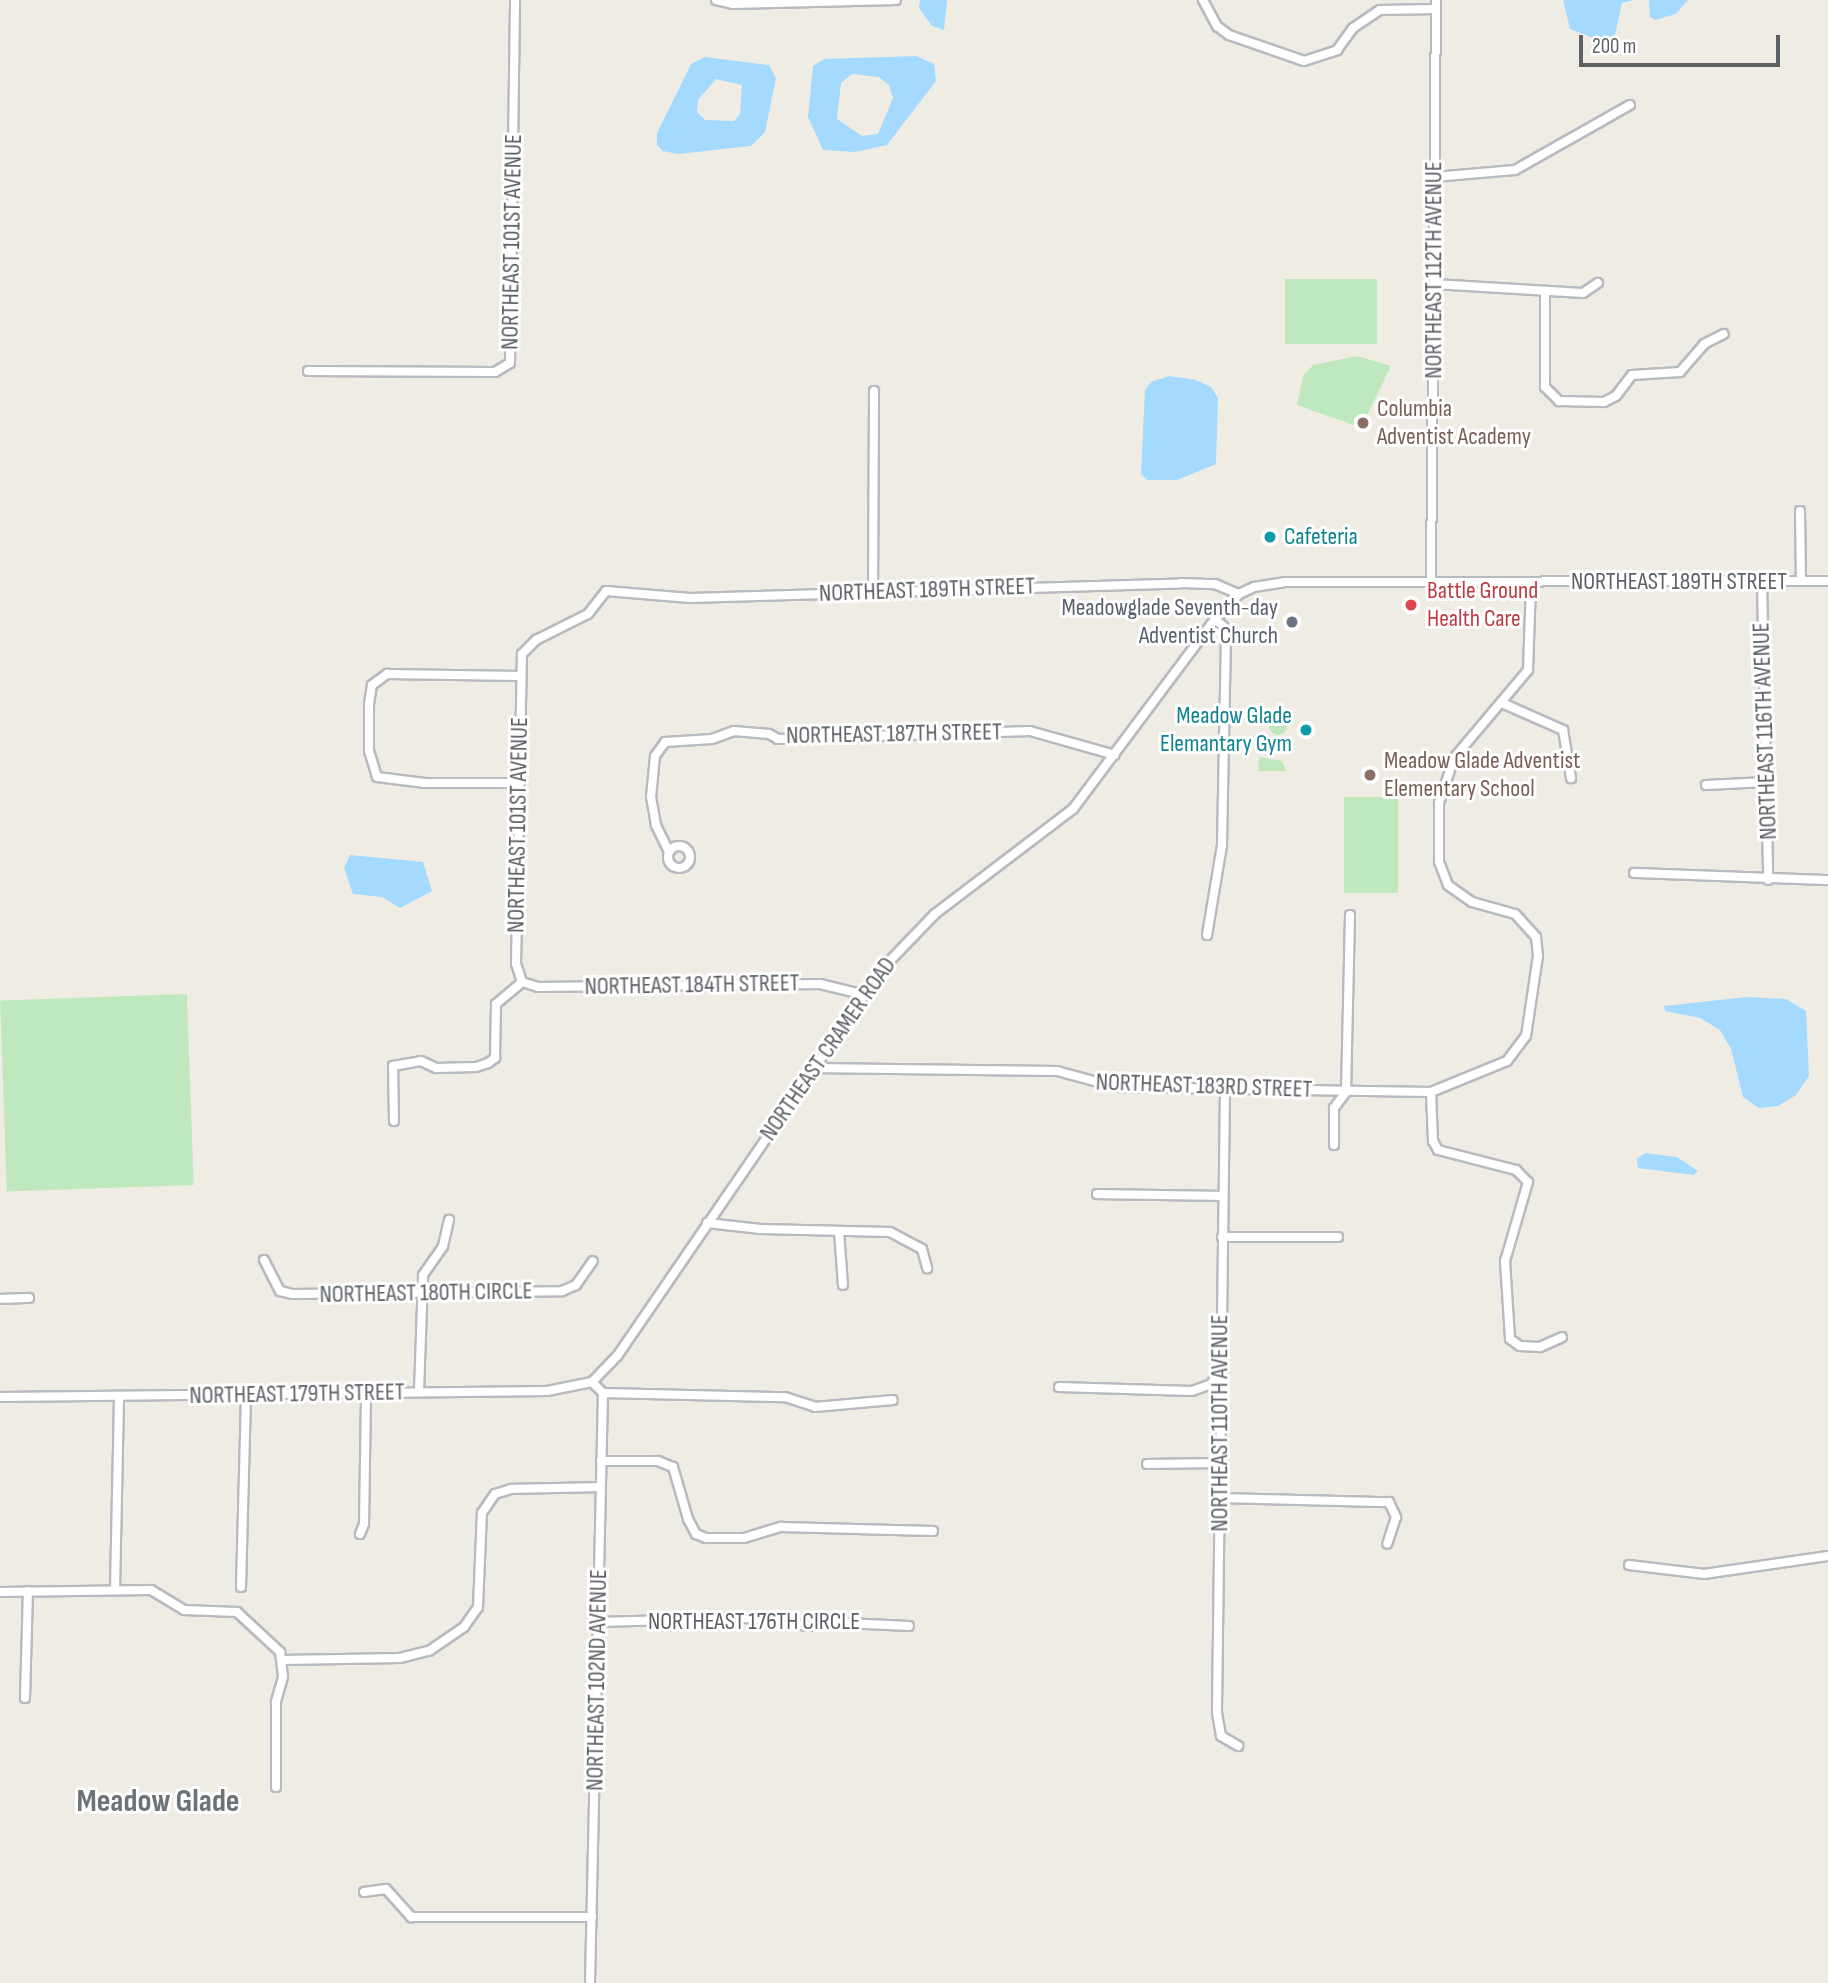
<!DOCTYPE html>
<html>
<head>
<meta charset="utf-8">
<style>
  body { margin:0 }
  #map { position:relative; width:1828px; height:1983px; overflow:hidden; background:#efece4; font-family:"Sofia Sans Condensed",sans-serif }
  div>[style] { position:absolute }
  [style*='--x'] { left:calc(var(--x)*1px); top:calc(var(--y)*1px); width:calc(var(--w)*1px); rotate:calc(var(--a)*1deg) }
  .green>* { inset:0; background:#c0e8bf; transform-origin:0 0 }
  .round { border-radius:50% }
  .water>* { inset:0; background:#a4daff }
  .roads { filter:drop-shadow(2px 0 #b7babf) drop-shadow(-2px 0 #b7babf) drop-shadow(0 2px #b7babf) drop-shadow(0 -2px #b7babf) }
  .minor>* { height:8px; margin:-4px; padding:0 4px; transform-origin:4px; border-radius:4px; background:#fff }
  .minor>.ring { margin:-4px; padding:0; box-sizing:content-box; background:none; border:8px solid #fff; border-radius:50% }
  .dots>* { width:19px; height:19px; translate:-50% -50%; box-sizing:border-box; border:4px solid #fff; border-radius:50% }
  span { translate:-50% -50%; white-space:nowrap; text-align:center; line-height:1.15; -webkit-text-stroke:6px #fff; paint-order:stroke }
  .street-label { font-size:24px; color:#5c6065 }
  .education-label { font-size:24px; color:#785e54 }
  .left { translate:0 -50%; text-align:left }
  .culture-label { font-size:24px; color:#0d838f }
  .right { translate:-100% -50%; text-align:right }
  .health-label { font-size:24px; color:#be3a42 }
  .worship-label { font-size:24px; color:#5b616d }
  .district-label { font-size:32px; color:#6d7277; font-weight:700 }
  .scale { position:absolute; left:1579px; top:35px; width:201px; height:32px; box-sizing:border-box; border:4px solid #5c6065; border-top:0; padding-left:9px; font-size:21px; line-height:24px; white-space:nowrap; color:#5c6065; -webkit-text-stroke:5px #fff; paint-order:stroke }
</style>
</head>
<body>
<div id="map">
  <div class="green">
    <i style="left:1377px;top:279px;width:65px;height:92px;rotate:90deg"></i>
    <i style="clip-path:polygon(1357px 356px,1391px 366px,1363px 424px,1356px 426px,1297px 405px,1303px 376px,1313px 365px)"></i>
    <i class="round" style="left:1269px;top:717px;width:18px;height:18px"></i>
    <i style="clip-path:polygon(1259px 757px,1282px 761px,1286px 771px,1258px 771px)"></i>
    <i style="left:1344px;top:797px;width:54px;height:96px"></i>
    <i style="left:187px;top:994px;width:191px;height:187px;rotate:88deg"></i>
  </div>
  <div class="water">
    <i style="clip-path:polygon(920px 0,947px 0,944px 30px,932px 26px,919px 8px)"></i>
    <i style="clip-path:polygon(1563px 0,1634px 0,1622px 3px,1614px 39px,1604px 42px,1570px 29px)"></i>
    <i style="clip-path:polygon(1649px 0,1688px 0,1676px 14px,1655px 20px,1650px 17px)"></i>
    <i style="clip-path:polygon(evenodd,916px 56px,934px 64px,936px 81px,887px 145px,855px 152px,823px 150px,808px 117px,813px 66px,824px 59px,916px 56px,852px 74px,879px 77px,889px 85px,893px 98px,878px 134px,862px 136px,837px 119px,841px 83px,852px 74px)"></i>
    <i style="clip-path:polygon(evenodd,705px 57px,769px 65px,776px 78px,765px 132px,751px 146px,678px 154px,663px 151px,657px 145px,657px 133px,691px 64px,705px 57px,716px 79px,742px 85px,740px 114px,734px 121px,705px 120px,697px 112px,698px 100px,716px 79px)"></i>
    <i style="clip-path:polygon(1169px 376px,1196px 380px,1211px 387px,1218px 398px,1216px 464px,1177px 480px,1147px 480px,1141px 474px,1145px 390px,1151px 382px)"></i>
    <i style="clip-path:polygon(350px 855px,423px 862px,432px 891px,400px 908px,382px 897px,353px 894px,344px 868px)"></i>
    <i style="clip-path:polygon(1747px 997px,1786px 999px,1806px 1011px,1809px 1076px,1796px 1095px,1778px 1106px,1759px 1108px,1743px 1097px,1731px 1049px,1720px 1030px,1700px 1018px,1665px 1011px,1664px 1006px)"></i>
    <i style="clip-path:polygon(1645px 1153px,1677px 1157px,1698px 1171px,1694px 1175px,1638px 1168px,1637px 1159px)"></i>
  </div>
  <div class="roads">
    <div class="minor">
      <i style="--x:716;--y:0;--w:17;--a:13"></i>
      <i style="--x:733;--y:4;--w:163;--a:-1.4"></i>
      <i style="--x:1203;--y:0;--w:30;--a:62"></i>
      <i style="--x:1217;--y:26;--w:15;--a:37"></i>
      <i style="--x:1229;--y:35;--w:79;--a:19.1"></i>
      <i style="--x:1304;--y:61;--w:35;--a:-18"></i>
      <i style="--x:1337;--y:50;--w:27;--a:-54"></i>
      <i style="--x:1353;--y:28;--w:32;--a:-34"></i>
      <i style="--x:1380;--y:10;--w:56;--a:-1"></i>
      <i style="--x:1434;--y:177;--w:81;--a:-4.9"></i>
      <i style="--x:1515;--y:170;--w:132;--a:-29.5"></i>
      <i style="--x:1434;--y:284;--w:149;--a:3.5"></i>
      <i style="--x:1583;--y:293;--w:18;--a:-34"></i>
      <i style="--x:1545;--y:292;--w:95;--a:90"></i>
      <i style="--x:1545;--y:387;--w:20;--a:45"></i>
      <i style="--x:1559;--y:401;--w:45;--a:1.3"></i>
      <i style="--x:1604;--y:402;--w:13;--a:-27"></i>
      <i style="--x:1616;--y:396;--w:26;--a:-53"></i>
      <i style="--x:1632;--y:375;--w:48;--a:-3.6"></i>
      <i style="--x:1680;--y:372;--w:37;--a:-49"></i>
      <i style="--x:1704;--y:344;--w:22;--a:-27"></i>
      <i style="--x:308;--y:371;--w:187;--a:0.3"></i>
      <i style="--x:495;--y:372;--w:17;--a:-31"></i>
      <i style="--x:510;--y:363;--w:363;--a:-89.2"></i>
      <i style="--x:1800;--y:511;--w:70;--a:89.2"></i>
      <i style="--x:1431;--y:582;--w:582;--a:-89.51"></i>
      <i style="--x:1762;--y:582;--w:298;--a:88.8"></i>
      <i style="--x:873;--y:591;--w:200;--a:-89.7"></i>
      <i style="--x:1502;--y:703;--w:67;--a:23.9"></i>
      <i style="--x:1563;--y:730;--w:49;--a:80.5"></i>
      <i style="--x:518;--y:783;--w:93;--a:180"></i>
      <i style="--x:425;--y:783;--w:48;--a:-172.9"></i>
      <i style="--x:377;--y:777;--w:27;--a:-107"></i>
      <i style="--x:369;--y:751;--w:47;--a:-90"></i>
      <i style="--x:369;--y:704;--w:19;--a:-81"></i>
      <i style="--x:372;--y:685;--w:19;--a:-36"></i>
      <i style="--x:387;--y:674;--w:133;--a:0.9"></i>
      <i style="--x:1706;--y:785;--w:60;--a:-2.9"></i>
      <i class="ring" style="left:668px;top:846px;width:14px;height:14px"></i>
      <i style="--x:669;--y:852;--w:30;--a:-116"></i>
      <i style="--x:656;--y:825;--w:28;--a:-100"></i>
      <i style="--x:651;--y:797;--w:41;--a:-84.4"></i>
      <i style="--x:655;--y:756;--w:17;--a:-54"></i>
      <i style="--x:665;--y:742;--w:47;--a:-3.7"></i>
      <i style="--x:712;--y:739;--w:23;--a:-20"></i>
      <i style="--x:734;--y:731;--w:35;--a:5"></i>
      <i style="--x:769;--y:734;--w:10;--a:29"></i>
      <i style="--x:778;--y:739;--w:252;--a:-1.8"></i>
      <i style="--x:1030;--y:731;--w:88;--a:15.8"></i>
      <i style="--x:1634;--y:873;--w:194;--a:2.1"></i>
      <i style="--x:1207;--y:935;--w:91;--a:-80.5"></i>
      <i style="--x:1222;--y:845;--w:206;--a:-88.9"></i>
      <i style="--x:1226;--y:639;--w:13;--a:-103"></i>
      <i style="--x:1223;--y:626;--w:11;--a:-139"></i>
      <i style="--x:522;--y:982;--w:19;--a:-108"></i>
      <i style="--x:516;--y:964;--w:310;--a:-88.9"></i>
      <i style="--x:522;--y:654;--w:20;--a:-45"></i>
      <i style="--x:536;--y:640;--w:58;--a:-26.6"></i>
      <i style="--x:588;--y:614;--w:29;--a:-52"></i>
      <i style="--x:606;--y:591;--w:84;--a:4.8"></i>
      <i style="--x:690;--y:598;--w:491;--a:-1.7"></i>
      <i style="--x:1181;--y:583;--w:34;--a:2"></i>
      <i style="--x:1215;--y:584;--w:26;--a:23"></i>
      <i style="--x:522;--y:982;--w:17;--a:17"></i>
      <i style="--x:538;--y:987;--w:282;--a:-0.6"></i>
      <i style="--x:820;--y:984;--w:42;--a:13.7"></i>
      <i style="--x:812;--y:1068;--w:245;--a:0.7"></i>
      <i style="--x:1057;--y:1071;--w:61;--a:15.2"></i>
      <i style="--x:1116;--y:1087;--w:315;--a:0.9"></i>
      <i style="--x:1225;--y:1090;--w:623;--a:90.74"></i>
      <i style="--x:1217;--y:1713;--w:23;--a:80"></i>
      <i style="--x:1221;--y:1736;--w:20;--a:30"></i>
      <i style="--x:1431;--y:1092;--w:82;--a:-22.2"></i>
      <i style="--x:1507;--y:1061;--w:31;--a:-53"></i>
      <i style="--x:1526;--y:1036;--w:81;--a:-81.5"></i>
      <i style="--x:1538;--y:956;--w:19;--a:-96"></i>
      <i style="--x:1536;--y:937;--w:31;--a:-132"></i>
      <i style="--x:1515;--y:914;--w:45;--a:-164.4"></i>
      <i style="--x:1472;--y:902;--w:29;--a:-145"></i>
      <i style="--x:1448;--y:885;--w:25;--a:-111"></i>
      <i style="--x:1439;--y:862;--w:59;--a:-90"></i>
      <i style="--x:1439;--y:803;--w:47;--a:-71.6"></i>
      <i style="--x:1454;--y:758;--w:115;--a:-49.9"></i>
      <i style="--x:1528;--y:670;--w:88;--a:-88"></i>
      <i style="--x:1431;--y:1092;--w:49;--a:87.7"></i>
      <i style="--x:1433;--y:1141;--w:10;--a:61"></i>
      <i style="--x:1438;--y:1150;--w:81;--a:14.4"></i>
      <i style="--x:1516;--y:1170;--w:17;--a:45"></i>
      <i style="--x:1528;--y:1182;--w:82;--a:106.2"></i>
      <i style="--x:1505;--y:1261;--w:78;--a:86.3"></i>
      <i style="--x:1510;--y:1339;--w:12;--a:35"></i>
      <i style="--x:1520;--y:1346;--w:20;--a:3"></i>
      <i style="--x:1540;--y:1347;--w:24;--a:-24"></i>
      <i style="--x:394;--y:1121;--w:55;--a:-91"></i>
      <i style="--x:393;--y:1066;--w:28;--a:-10"></i>
      <i style="--x:421;--y:1061;--w:17;--a:25"></i>
      <i style="--x:436;--y:1068;--w:40;--a:-1.4"></i>
      <i style="--x:476;--y:1067;--w:13;--a:-18"></i>
      <i style="--x:488;--y:1063;--w:9;--a:-36"></i>
      <i style="--x:495;--y:1058;--w:54;--a:-88.9"></i>
      <i style="--x:496;--y:1004;--w:34;--a:-40"></i>
      <i style="--x:1334;--y:1145;--w:37;--a:-90"></i>
      <i style="--x:1334;--y:1108;--w:20;--a:-53"></i>
      <i style="--x:1346;--y:1092;--w:177;--a:-88.7"></i>
      <i style="--x:1097;--y:1194;--w:126;--a:0.9"></i>
      <i style="--x:707;--y:1223;--w:54;--a:6.3"></i>
      <i style="--x:761;--y:1229;--w:129;--a:1.3"></i>
      <i style="--x:890;--y:1232;--w:36;--a:28"></i>
      <i style="--x:922;--y:1249;--w:20;--a:75"></i>
      <i style="--x:839;--y:1231;--w:54;--a:85.8"></i>
      <i style="--x:1222;--y:1237;--w:116;--a:0"></i>
      <i style="--x:264;--y:1260;--w:35;--a:63"></i>
      <i style="--x:280;--y:1291;--w:12;--a:14"></i>
      <i style="--x:292;--y:1294;--w:270;--a:-0.6"></i>
      <i style="--x:562;--y:1291;--w:15;--a:-23"></i>
      <i style="--x:576;--y:1285;--w:29;--a:-55"></i>
      <i style="--x:0;--y:1299;--w:29;--a:-2"></i>
      <i style="--x:1059;--y:1387;--w:133;--a:1.7"></i>
      <i style="--x:1192;--y:1391;--w:20;--a:-20"></i>
      <i style="--x:1211;--y:1384;--w:15;--a:-58"></i>
      <i style="--x:419;--y:1392;--w:117;--a:-88"></i>
      <i style="--x:423;--y:1275;--w:35;--a:-55"></i>
      <i style="--x:443;--y:1246;--w:27;--a:-77"></i>
      <i style="--x:603;--y:1393;--w:182;--a:1.3"></i>
      <i style="--x:785;--y:1397;--w:32;--a:18"></i>
      <i style="--x:815;--y:1407;--w:78;--a:-5.1"></i>
      <i style="--x:0;--y:1397;--w:547;--a:-0.63"></i>
      <i style="--x:547;--y:1391;--w:46;--a:-11.3"></i>
      <i style="--x:592;--y:1382;--w:37;--a:-46"></i>
      <i style="--x:618;--y:1355;--w:468;--a:-55.6"></i>
      <i style="--x:882;--y:969;--w:76;--a:-46.1"></i>
      <i style="--x:935;--y:914;--w:173;--a:-37.3"></i>
      <i style="--x:1073;--y:809;--w:237;--a:-53.2"></i>
      <i style="--x:1215;--y:619;--w:35;--a:-46"></i>
      <i style="--x:1239;--y:594;--w:17;--a:-25"></i>
      <i style="--x:1254;--y:587;--w:32;--a:-9"></i>
      <i style="--x:1286;--y:582;--w:542;--a:-0.11"></i>
      <i style="--x:601;--y:1461;--w:57;--a:0"></i>
      <i style="--x:658;--y:1461;--w:16;--a:22"></i>
      <i style="--x:673;--y:1467;--w:54;--a:73.9"></i>
      <i style="--x:688;--y:1519;--w:17;--a:62"></i>
      <i style="--x:696;--y:1534;--w:11;--a:22"></i>
      <i style="--x:706;--y:1538;--w:38;--a:0"></i>
      <i style="--x:744;--y:1538;--w:39;--a:-17"></i>
      <i style="--x:781;--y:1527;--w:152;--a:1.5"></i>
      <i style="--x:1147;--y:1464;--w:71;--a:-0.8"></i>
      <i style="--x:1220;--y:1498;--w:169;--a:1.4"></i>
      <i style="--x:1389;--y:1502;--w:17;--a:65"></i>
      <i style="--x:1396;--y:1517;--w:28;--a:108"></i>
      <i style="--x:360;--y:1534;--w:11;--a:-68"></i>
      <i style="--x:364;--y:1524;--w:131;--a:-89.1"></i>
      <i style="--x:1629;--y:1565;--w:76;--a:6.8"></i>
      <i style="--x:1704;--y:1574;--w:125;--a:-8.3"></i>
      <i style="--x:241;--y:1587;--w:193;--a:-88.5"></i>
      <i style="--x:115;--y:1590;--w:194;--a:-88.8"></i>
      <i style="--x:0;--y:1592;--w:151;--a:-0.8"></i>
      <i style="--x:151;--y:1590;--w:39;--a:31"></i>
      <i style="--x:184;--y:1610;--w:53;--a:2.2"></i>
      <i style="--x:237;--y:1612;--w:59;--a:42.9"></i>
      <i style="--x:280;--y:1652;--w:25;--a:83"></i>
      <i style="--x:283;--y:1677;--w:26;--a:106"></i>
      <i style="--x:276;--y:1702;--w:85;--a:90"></i>
      <i style="--x:598;--y:1622;--w:147;--a:-1.6"></i>
      <i style="--x:745;--y:1618;--w:64;--a:7.2"></i>
      <i style="--x:808;--y:1626;--w:16;--a:-14"></i>
      <i style="--x:824;--y:1622;--w:85;--a:2.7"></i>
      <i style="--x:282;--y:1660;--w:118;--a:-1"></i>
      <i style="--x:400;--y:1658;--w:30;--a:-14"></i>
      <i style="--x:429;--y:1651;--w:42;--a:-34.4"></i>
      <i style="--x:464;--y:1627;--w:24;--a:-55"></i>
      <i style="--x:478;--y:1607;--w:94;--a:-87.6"></i>
      <i style="--x:482;--y:1513;--w:23;--a:-56"></i>
      <i style="--x:495;--y:1494;--w:17;--a:-17"></i>
      <i style="--x:511;--y:1489;--w:89;--a:-1.3"></i>
      <i style="--x:25;--y:1698;--w:107;--a:-88.4"></i>
      <i style="--x:364;--y:1892;--w:22;--a:-8"></i>
      <i style="--x:386;--y:1889;--w:38;--a:48"></i>
      <i style="--x:411;--y:1917;--w:181;--a:0"></i>
      <i style="--x:590;--y:1983;--w:590;--a:-88.74"></i>
      <i style="--x:603;--y:1393;--w:16;--a:-135"></i>
    </div>
  </div>
  <div class="dots">
    <i style="left:1363px;top:423px;background:#8d6e63"></i>
    <i style="left:1270px;top:537px;background:#0f9aa8"></i>
    <i style="left:1411px;top:605px;background:#e0444e"></i>
    <i style="left:1292px;top:622px;background:#6b7280"></i>
    <i style="left:1306px;top:730px;background:#0f9aa8"></i>
    <i style="left:1370px;top:775px;background:#8d6e63"></i>
  </div>
  <div class="street-label">
    <span style="left:512px;top:242px;rotate:-89deg">NORTHEAST 101ST AVENUE</span>
    <span style="left:1434px;top:270px;rotate:-90deg">NORTHEAST 112TH AVENUE</span>
    <span style="left:1679px;top:582px">NORTHEAST 189TH STREET</span>
    <span style="left:927px;top:590px;rotate:-2deg">NORTHEAST 189TH STREET</span>
    <span style="left:1765px;top:731px;rotate:-92deg">NORTHEAST 116TH AVENUE</span>
    <span style="left:894px;top:734px;rotate:-1deg">NORTHEAST 187TH STREET</span>
    <span style="left:518px;top:825px;rotate:-89deg">NORTHEAST 101ST AVENUE</span>
    <span style="left:692px;top:985px;rotate:-1deg">NORTHEAST 184TH STREET</span>
    <span style="left:828px;top:1049px;rotate:-55deg">NORTHEAST CRAMER ROAD</span>
    <span style="left:1204px;top:1086px;rotate:2deg">NORTHEAST 183RD STREET</span>
    <span style="left:426px;top:1293px;rotate:-1deg">NORTHEAST 180TH CIRCLE</span>
    <span style="left:297px;top:1394px;rotate:-1deg">NORTHEAST 179TH STREET</span>
    <span style="left:1220px;top:1423px;rotate:-90deg">NORTHEAST 110TH AVENUE</span>
    <span style="left:754px;top:1622px">NORTHEAST 176TH CIRCLE</span>
    <span style="left:597px;top:1680px;rotate:-89deg">NORTHEAST 102ND AVENUE</span>
  </div>
  <div class="education-label">
    <span class="left" style="left:1377px;top:423px">Columbia<br>Adventist Academy</span>
    <span class="left" style="left:1384px;top:775px">Meadow Glade Adventist<br>Elementary School</span>
  </div>
  <div class="culture-label">
    <span class="left" style="left:1284px;top:537px">Cafeteria</span>
    <span class="right" style="left:1292px;top:730px">Meadow Glade<br>Elemantary Gym</span>
  </div>
  <div class="health-label">
    <span class="left" style="left:1427px;top:605px">Battle Ground<br>Health Care</span>
  </div>
  <div class="worship-label">
    <span class="right" style="left:1278px;top:622px">Meadowglade Seventh-day<br>Adventist Church</span>
  </div>
  <div class="district-label">
    <span style="left:158px;top:1802px">Meadow Glade</span>
  </div>
  <div class="scale">200 m</div>
</div>
</body>
</html>
